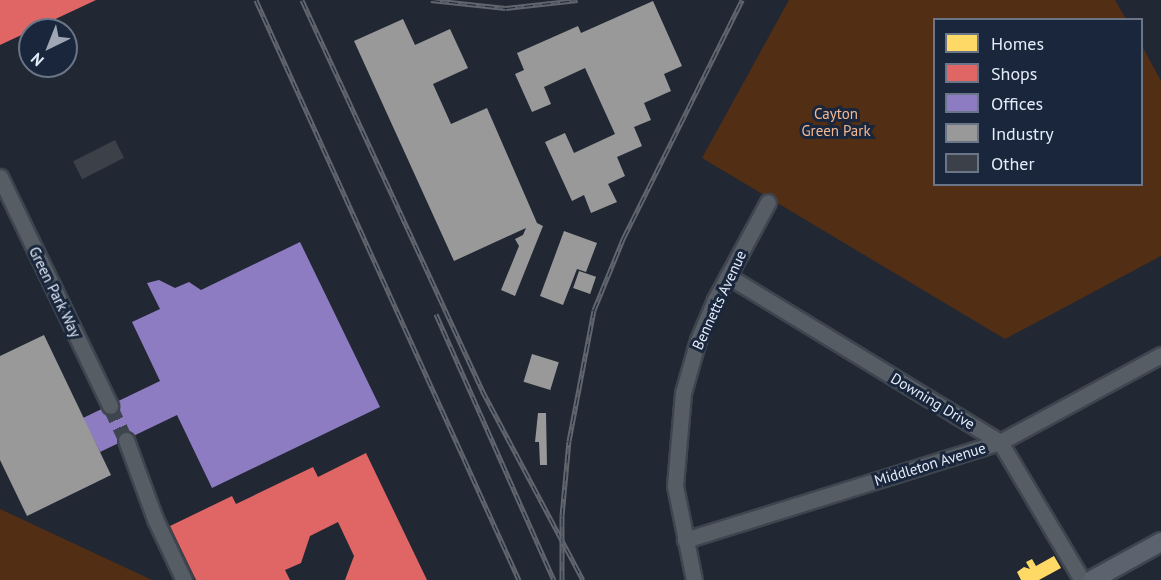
<!DOCTYPE html>
<html>
<head>
<meta charset="utf-8">
<style>
  body { margin:0 }
  #map { position:relative; width:1161px; height:580px; overflow:hidden; background:#212833; font-family:"PT Sans",sans-serif }
  div>[style] { position:absolute }
  [style*='--x'] { left:calc(var(--x)*1px); top:calc(var(--y)*1px); width:calc(var(--w)*1px); rotate:calc(var(--a)*1deg) }
  .green>* { inset:0; background:#522e14 }
  .homes>* { inset:0; background:#ffd966 }
  .shops>* { inset:0; background:#e06666 }
  .offices>* { inset:0; background:#8e7cc3 }
  .industry>* { inset:0; background:#999; transform-origin:0 0 }
  .building>* { inset:0; background:#3b4049; transform-origin:0 0 }
  .minor-tunnel>* { height:15px; margin-top:-7.5px; transform-origin:0; background:repeating-linear-gradient(90deg,#3e4551 0 15px,transparent 0 23px) }
  .roads { filter:drop-shadow(2px 0 #3f454f) drop-shadow(-2px 0 #3f454f) drop-shadow(0 2px #3f454f) drop-shadow(0 -2px #3f454f) }
  .minor>* { height:15px; margin:-7.5px; padding:0 7.5px; transform-origin:7.5px; border-radius:7.5px; background:#575d65 }
  .major>* { height:18px; margin:-9px; padding:0 9px; transform-origin:9px; border-radius:9px; background:#5c636e }
  .rail>* { height:5px; margin-top:-2.5px; transform-origin:0; background:repeating-linear-gradient(90deg,#19263b 0 9px,#61666e 0 18px); box-sizing:border-box; border-block:2px solid #61666e }
  span { translate:-50% -50%; white-space:nowrap; text-align:center; line-height:1.15; -webkit-text-stroke:6px #19263b; paint-order:stroke }
  .park-label { font-size:15px; color:#f4b892 }
  .street-label { font-size:15px; color:#e4ecfa }
  .legend { position:absolute; left:933px; top:18px; width:210px; height:168px; box-sizing:border-box; background:#19263b; border:2px solid #6a7587; margin:0; padding:8px 10px; list-style:none; font-size:18px; color:#e4ecfa }
  .legend li { display:flex; align-items:center; gap:12px; height:30px }
  .legend b { width:30px; border:2px solid #6a7587 }
  .north { position:absolute; left:18px; top:18px; width:60px; height:60px; box-sizing:border-box; background:#19263b; border:2px solid #6a7587; border-radius:50%; rotate:223deg; font-size:16px; font-weight:700; line-height:24px; text-align:center; color:#e4ecfa }
  .north::after { content:''; display:block; margin:auto; width:21px; height:27px; background:#a0a7b4; clip-path:polygon(50% 0,100% 100%,50% 72%,0 100%) }
</style>
</head>
<body>
<div id="map">
  <div class="green">
    <i style="clip-path:polygon(789px 0,1115px 0,1126px 19px,934px 20px,934px 184px,1142px 184px,1142px 46px,1161px 81px,1161px 256px,1005px 339px,702px 158px)"></i>
    <i style="clip-path:polygon(0 509px,152px 580px,0 580px)"></i>
  </div>
  <div class="homes">
    <i style="clip-path:polygon(1054px 556px,1061px 568px,1039px 580px,1021px 580px,1017px 572px,1024px 567px,1030px 569px,1026px 562px,1032px 559px,1036px 566px)"></i>
  </div>
  <div class="shops">
    <i style="clip-path:polygon(0 0,96px 0,0 45px)"></i>
    <i style="clip-path:polygon(366px 453px,427px 580px,345px 580px,354px 556px,338px 522px,310px 536px,301px 563px,285px 570px,290px 580px,196px 580px,170px 526px,232px 496px,236px 504px,313px 467px,318px 477px)"></i>
  </div>
  <div class="offices">
    <i style="clip-path:polygon(300px 242px,380px 407px,212px 488px,177px 415px,100px 452px,83px 418px,160px 381px,132px 322px,160px 309px,147px 283px,159px 280px,175px 288px,189px 282px,201px 290px)"></i>
  </div>
  <div class="industry">
    <i style="clip-path:polygon(653px 1px,682px 66px,664px 74px,671px 91px,644px 103px,651px 120px,634px 127px,642px 146px,617px 157px,625px 176px,608px 184px,617px 202px,591px 213px,584px 195px,572px 201px,545px 142px,565px 133px,574px 153px,615px 134px,585px 68px,544px 87px,551px 104px,532px 112px,515px 74px,524px 70px,517px 53px,578px 26px,581px 33px)"></i>
    <i style="clip-path:polygon(403px 19px,415px 45px,450px 29px,468px 68px,433px 84px,451px 124px,487px 108px,537px 223px,543px 226px,515px 296px,501px 290px,519px 246px,515px 239px,523px 235px,526px 228px,454px 261px,354px 41px)"></i>
    <i style="clip-path:polygon(564px 231px,597px 243px,586px 272px,577px 269px,563px 305px,540px 296px)"></i>
    <i style="left:579px;top:271px;width:18px;height:18px;rotate:19deg"></i>
    <i style="clip-path:polygon(44px 335px,111px 475px,27px 516px,0 460px,0 356px)"></i>
    <i style="left:532px;top:354px;width:28px;height:29px;rotate:17deg"></i>
    <i style="clip-path:polygon(538px 413px,546px 413px,547px 465px,540px 465px,539px 442px,535px 442px)"></i>
  </div>
  <div class="building">
    <i style="left:115px;top:140px;width:20px;height:47px;rotate:63deg"></i>
  </div>
  <div class="minor-tunnel">
    <i style="--x:110;--y:406;--w:38;--a:65"></i>
  </div>
  <div class="roads">
    <div class="minor">
      <i style="--x:0;--y:177;--w:254;--a:64.3"></i>
      <i style="--x:728;--y:276;--w:319;--a:31.4"></i>
      <i style="--x:1000;--y:442;--w:161;--a:59.3"></i>
      <i style="--x:126;--y:440;--w:84;--a:69.8"></i>
      <i style="--x:155;--y:519;--w:68;--a:64.6"></i>
      <i style="--x:685;--y:540;--w:330;--a:-17.3"></i>
      <i style="--x:1000;--y:442;--w:183;--a:-28.4"></i>
      <i style="--x:694;--y:580;--w:96;--a:-101.4"></i>
      <i style="--x:675;--y:486;--w:93;--a:-85.1"></i>
      <i style="--x:683;--y:393;--w:55;--a:-74.2"></i>
      <i style="--x:698;--y:340;--w:43;--a:-67"></i>
      <i style="--x:715;--y:300;--w:111;--a:-61.6"></i>
    </div>
    <div class="major">
      <i style="--x:1092;--y:580;--w:79;--a:-28.8"></i>
    </div>
  </div>
  <div class="rail">
    <i style="--x:256;--y:0;--w:637;--a:65.61"></i>
    <i style="--x:302;--y:0;--w:430;--a:65.2"></i>
    <i style="--x:482;--y:390;--w:215;--a:62"></i>
    <i style="--x:431;--y:0;--w:75;--a:6.1"></i>
    <i style="--x:506;--y:8;--w:72;--a:-6.3"></i>
    <i style="--x:436;--y:314;--w:291;--a:66.1"></i>
    <i style="--x:562;--y:580;--w:64;--a:-90"></i>
    <i style="--x:562;--y:516;--w:75;--a:-84.7"></i>
    <i style="--x:569;--y:441;--w:133;--a:-79.2"></i>
    <i style="--x:594;--y:310;--w:79;--a:-67.7"></i>
    <i style="--x:624;--y:237;--w:265;--a:-63.5"></i>
  </div>
  <div class="park-label">
    <span style="left:836px;top:122px">Cayton<br>Green Park</span>
  </div>
  <div class="street-label">
    <span style="left:55px;top:292px;rotate:64deg">Green Park Way</span>
    <span style="left:719px;top:300px;rotate:-65deg">Bennetts Avenue</span>
    <span style="left:933px;top:401px;rotate:31deg">Downing Drive</span>
    <span style="left:930px;top:464px;rotate:-17deg">Middleton Avenue</span>
  </div>
  <ul class="legend">
  <li><b style="height:16px;background:#ffd966"></b>Homes</li>
  <li><b style="height:16px;background:#e06666"></b>Shops</li>
  <li><b style="height:16px;background:#8e7cc3"></b>Offices</li>
  <li><b style="height:16px;background:#999"></b>Industry</li>
  <li><b style="height:16px;background:#3b4049"></b>Other</li>
  </ul>
  <div class="north">N</div>
</div>
</body>
</html>
